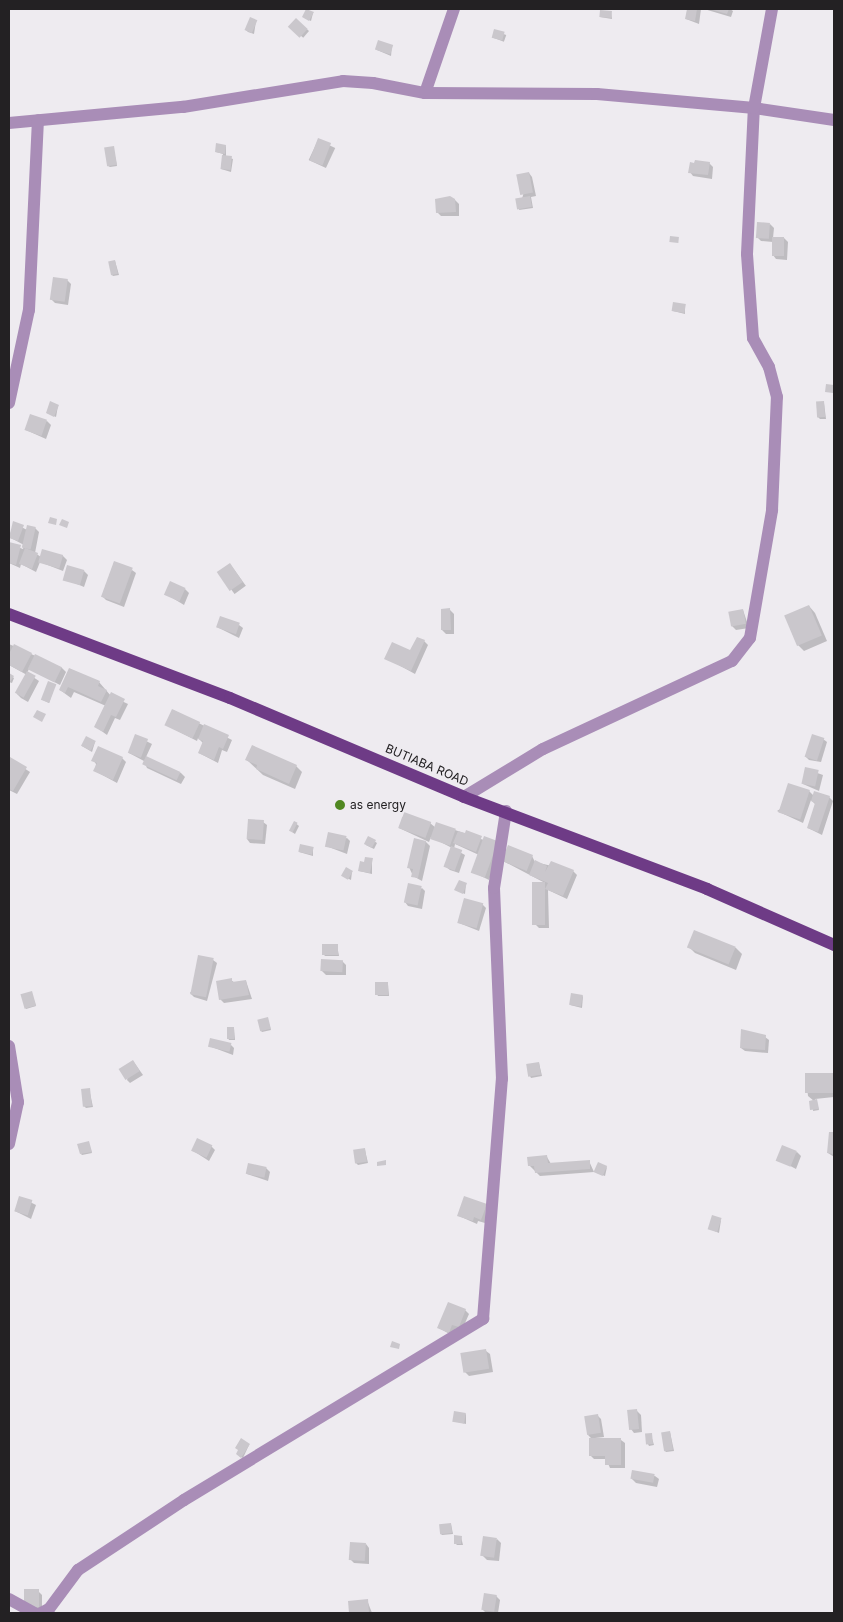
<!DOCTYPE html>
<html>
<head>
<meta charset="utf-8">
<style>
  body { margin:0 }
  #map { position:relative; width:843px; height:1622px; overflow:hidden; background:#eeebf0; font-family:Inter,sans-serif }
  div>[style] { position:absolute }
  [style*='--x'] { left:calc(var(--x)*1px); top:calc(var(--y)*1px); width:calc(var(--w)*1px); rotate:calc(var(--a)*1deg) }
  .shadow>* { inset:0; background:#0003; transform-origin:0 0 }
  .building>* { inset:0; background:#cac7cc; transform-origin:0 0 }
  .minor>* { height:12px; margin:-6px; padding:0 6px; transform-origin:6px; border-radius:6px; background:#a98db7 }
  .major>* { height:12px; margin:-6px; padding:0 6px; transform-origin:6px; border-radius:6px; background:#6e3b86 }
  .dots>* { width:14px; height:14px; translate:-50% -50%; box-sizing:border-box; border:2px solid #eeebf0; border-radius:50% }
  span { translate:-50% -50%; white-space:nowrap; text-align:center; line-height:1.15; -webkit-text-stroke:4.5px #eeebf0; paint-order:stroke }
  .street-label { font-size:12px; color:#232123 }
  .poi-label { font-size:12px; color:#232123 }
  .left { translate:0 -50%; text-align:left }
  .frame { position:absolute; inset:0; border:10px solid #232123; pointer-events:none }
</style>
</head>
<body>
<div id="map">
  <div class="shadow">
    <i style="clip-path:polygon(688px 9px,701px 9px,699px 24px,686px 19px)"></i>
    <i style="clip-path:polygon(704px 9px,730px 9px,733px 11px,731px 17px)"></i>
    <i style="clip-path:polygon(611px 12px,612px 19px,600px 17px)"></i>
    <i style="clip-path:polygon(313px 13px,311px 21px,305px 18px)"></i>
    <i style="left:296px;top:20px;width:17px;height:9px;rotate:40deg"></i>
    <i style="clip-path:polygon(256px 21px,254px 34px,248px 32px,246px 30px)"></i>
    <i style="left:495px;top:31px;width:12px;height:7px;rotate:20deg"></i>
    <i style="clip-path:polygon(392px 46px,391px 56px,377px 50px)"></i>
    <i style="left:318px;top:140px;width:19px;height:22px;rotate:25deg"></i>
    <i style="clip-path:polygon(226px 146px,226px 157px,233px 159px,231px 172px,221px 169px,223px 154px,216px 152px)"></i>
    <i style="clip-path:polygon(113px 147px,117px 166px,110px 167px,108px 166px)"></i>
    <i style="clip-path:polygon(709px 163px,713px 167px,712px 179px,693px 176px,690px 172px)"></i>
    <i style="clip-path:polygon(529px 173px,532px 177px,536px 196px,531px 197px,533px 208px,519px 210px)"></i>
    <i style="clip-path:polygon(455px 200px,459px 204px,459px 216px,441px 216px,437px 212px)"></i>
    <i style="clip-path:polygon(770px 224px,774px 228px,773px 238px,784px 238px,788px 242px,787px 260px,776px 259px,773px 255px,773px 242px,761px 241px,757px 237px)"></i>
    <i style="clip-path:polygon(115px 261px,119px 275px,113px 276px,111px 274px)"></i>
    <i style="clip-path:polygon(67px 280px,71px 284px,68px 305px,55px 303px,51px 299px)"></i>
    <i style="clip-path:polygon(685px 305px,685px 314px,673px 311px)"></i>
    <i style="clip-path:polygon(824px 403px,826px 419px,820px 419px,818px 417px)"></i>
    <i style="clip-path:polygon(58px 406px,56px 417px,47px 413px)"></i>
    <i style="clip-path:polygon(47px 421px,51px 425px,46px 439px,26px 430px)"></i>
    <i style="clip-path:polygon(14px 523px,27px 530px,35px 528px,39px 532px,35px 553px,41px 557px,43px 550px,63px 556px,67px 560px,63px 571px,40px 562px,36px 572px,21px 564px,20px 568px,9px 563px,9px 544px,23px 549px,24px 545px,9px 537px)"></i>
    <i style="left:230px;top:564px;width:27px;height:14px;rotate:54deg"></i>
    <i style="clip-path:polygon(132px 570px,136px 573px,124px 607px,106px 600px,102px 596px)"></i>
    <i style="clip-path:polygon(84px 571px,88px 575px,84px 587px,65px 579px)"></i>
    <i style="clip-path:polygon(185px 589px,189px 593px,184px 605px,166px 594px)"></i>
    <i style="clip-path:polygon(809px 606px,815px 613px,827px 641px,804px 651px,798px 645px)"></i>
    <i style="clip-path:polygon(450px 610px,454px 614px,454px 634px,446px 634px,442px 630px)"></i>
    <i style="clip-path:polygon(743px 610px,749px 628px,736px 630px,732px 626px)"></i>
    <i style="clip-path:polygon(239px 625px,243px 628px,239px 638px,217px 627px)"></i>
    <i style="clip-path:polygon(424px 641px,428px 645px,415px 674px,386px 658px,411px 652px)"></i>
    <i style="clip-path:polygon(9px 644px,62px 668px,66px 672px,60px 685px,29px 669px,27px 673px,39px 681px,28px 702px,21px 698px,17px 694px,27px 675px,9px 665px)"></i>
    <i style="clip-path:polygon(70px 669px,99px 682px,111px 696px,128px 704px,120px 720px,115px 718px,107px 735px,96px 727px,106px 706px,74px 692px,71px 698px,60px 690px)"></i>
    <i style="clip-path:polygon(9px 675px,14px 678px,12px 683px,9px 682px)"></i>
    <i style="clip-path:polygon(55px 685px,49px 703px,43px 700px)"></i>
    <i style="clip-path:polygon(173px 710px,232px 740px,227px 752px,222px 750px,218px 763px,199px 753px,203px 743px,198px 738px,197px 741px,166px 725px)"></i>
    <i style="clip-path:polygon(136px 736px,152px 744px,146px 757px,181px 773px,185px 777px,181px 784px,147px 768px,144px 761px,129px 753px)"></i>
    <i style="clip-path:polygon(823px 739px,827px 742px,821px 762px,809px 760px,806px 757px)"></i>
    <i style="clip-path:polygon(95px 742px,92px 752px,82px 746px)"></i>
    <i style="clip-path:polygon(122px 758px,126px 762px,117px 783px,95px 771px,96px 764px,93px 760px)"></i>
    <i style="clip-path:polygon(10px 759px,30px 772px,17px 794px,9px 790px)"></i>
    <i style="clip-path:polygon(247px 760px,296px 766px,302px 772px,295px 789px,263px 775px)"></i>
    <i style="clip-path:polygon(806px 769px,823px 775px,819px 791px,803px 784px)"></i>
    <i style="clip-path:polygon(809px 791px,814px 796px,829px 797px,833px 801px,822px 835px,808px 828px,816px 805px,811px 800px,803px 823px,777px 811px)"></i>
    <i style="clip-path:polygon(263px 822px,267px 825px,265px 844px,250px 843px,247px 839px)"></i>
    <i style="clip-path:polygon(294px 822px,299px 826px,295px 834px,292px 832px)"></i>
    <i style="clip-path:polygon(430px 823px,436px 828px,455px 830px,501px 846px,489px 880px,473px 872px,479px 855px,455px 844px,454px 849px,465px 855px,459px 873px,450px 870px,446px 867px,452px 848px,431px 837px,429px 842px,399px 828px)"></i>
    <i style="clip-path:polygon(368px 837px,377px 843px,374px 849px,366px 845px)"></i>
    <i style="clip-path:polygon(347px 838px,350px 841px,347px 854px,326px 846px)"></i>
    <i style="clip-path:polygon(425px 841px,430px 846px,422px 881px,413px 876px,409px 867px)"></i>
    <i style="clip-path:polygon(313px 849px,313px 856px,299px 852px)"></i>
    <i style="clip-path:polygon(532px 856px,535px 862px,573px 871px,577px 875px,567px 899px,548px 890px,549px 928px,539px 928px,535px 924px,534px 883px,545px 883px,503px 861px)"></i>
    <i style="clip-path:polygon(372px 859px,372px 874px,359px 871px,365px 863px)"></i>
    <i style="clip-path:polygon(352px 872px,351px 880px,345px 877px)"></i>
    <i style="clip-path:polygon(466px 884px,465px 894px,456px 890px)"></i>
    <i style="clip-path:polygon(422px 888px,425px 891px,422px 909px,408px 906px,405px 902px)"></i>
    <i style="clip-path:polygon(482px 904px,486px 908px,479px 931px,459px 923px)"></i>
    <i style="clip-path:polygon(695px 932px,736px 948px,742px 954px,736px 970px,695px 953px,689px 947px)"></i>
    <i style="clip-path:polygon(337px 945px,339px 956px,324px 956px)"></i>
    <i style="clip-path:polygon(213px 960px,217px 963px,207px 1001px,194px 997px,190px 993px)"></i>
    <i style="clip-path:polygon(342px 961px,346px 965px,346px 975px,326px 975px,322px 971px)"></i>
    <i style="clip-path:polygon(231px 980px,235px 983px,246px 981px,252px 999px,224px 1003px,220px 999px)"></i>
    <i style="clip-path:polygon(388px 984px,389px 996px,378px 996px,377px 994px)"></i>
    <i style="clip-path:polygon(31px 992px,36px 1006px,26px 1009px,25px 1007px)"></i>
    <i style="clip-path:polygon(583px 996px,582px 1008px,570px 1005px)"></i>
    <i style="clip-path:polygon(267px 1018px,271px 1030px,262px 1032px,261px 1031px)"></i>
    <i style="clip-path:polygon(234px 1028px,235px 1040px,229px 1040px,228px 1038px)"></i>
    <i style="clip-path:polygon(742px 1031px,765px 1037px,769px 1040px,768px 1053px,745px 1051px,741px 1048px)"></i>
    <i style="clip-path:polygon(230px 1044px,234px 1048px,233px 1055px,209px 1046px)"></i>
    <i style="clip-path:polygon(133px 1061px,143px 1075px,130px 1083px,127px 1080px)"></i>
    <i style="clip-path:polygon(539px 1063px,542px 1076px,531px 1078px,530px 1076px)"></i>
    <i style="clip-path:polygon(834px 1074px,834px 1097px,815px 1099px,819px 1110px,813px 1111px,814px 1101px,808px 1096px,806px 1078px)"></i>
    <i style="clip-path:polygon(89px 1089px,93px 1107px,86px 1108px,84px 1106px)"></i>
    <i style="clip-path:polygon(830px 1133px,834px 1134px,834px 1157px,828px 1153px)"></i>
    <i style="clip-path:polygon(88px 1142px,92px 1153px,82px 1155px,81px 1154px)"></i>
    <i style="clip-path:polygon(211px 1146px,215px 1150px,209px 1161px,192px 1150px)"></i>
    <i style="clip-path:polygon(365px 1150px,368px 1163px,358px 1165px,356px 1163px)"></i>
    <i style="clip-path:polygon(797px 1152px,801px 1156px,796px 1169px,779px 1160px)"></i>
    <i style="clip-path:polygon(547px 1157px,551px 1164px,589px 1161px,594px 1172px,540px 1176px,529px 1165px)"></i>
    <i style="clip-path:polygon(607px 1167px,605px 1176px,597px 1173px)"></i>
    <i style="clip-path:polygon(266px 1168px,270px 1172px,268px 1181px,247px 1174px)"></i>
    <i style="clip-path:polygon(20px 1197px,36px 1205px,31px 1219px,15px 1211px)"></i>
    <i style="clip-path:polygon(486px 1205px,485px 1223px,478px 1221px,477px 1224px,459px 1216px)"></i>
    <i style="clip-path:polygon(721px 1220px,719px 1233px,710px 1229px)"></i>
    <i style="clip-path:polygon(465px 1310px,469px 1314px,462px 1330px,456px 1328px,453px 1336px,439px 1328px)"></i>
    <i style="clip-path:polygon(486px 1351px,490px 1354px,493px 1372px,469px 1376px,465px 1372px)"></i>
    <i style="clip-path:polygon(637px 1411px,641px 1415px,642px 1432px,634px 1433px,631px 1429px)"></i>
    <i style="clip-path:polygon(466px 1414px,466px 1424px,454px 1421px)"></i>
    <i style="clip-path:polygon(597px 1415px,601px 1419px,604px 1437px,595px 1438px,621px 1440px,625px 1443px,625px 1468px,610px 1468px,606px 1459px,594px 1459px,590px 1455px,593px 1440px,588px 1435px)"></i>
    <i style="clip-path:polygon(670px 1432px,674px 1451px,666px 1452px,665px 1451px)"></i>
    <i style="clip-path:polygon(651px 1435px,654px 1445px,649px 1446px,648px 1444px)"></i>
    <i style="clip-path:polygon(249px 1445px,243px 1458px,239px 1456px)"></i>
    <i style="clip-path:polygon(655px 1476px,659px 1479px,657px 1487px,636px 1483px,632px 1479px)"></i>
    <i style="clip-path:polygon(451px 1524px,453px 1534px,442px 1535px,441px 1534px)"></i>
    <i style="clip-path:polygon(461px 1537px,463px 1545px,457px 1545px,455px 1543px)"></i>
    <i style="clip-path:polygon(497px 1539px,501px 1543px,499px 1561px,487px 1560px,483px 1556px)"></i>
    <i style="clip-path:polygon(366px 1544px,369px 1548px,369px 1564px,354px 1563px,350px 1559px)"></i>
    <i style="clip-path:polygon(38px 1591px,42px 1595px,42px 1610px,29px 1610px)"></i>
    <i style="clip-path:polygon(496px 1596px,500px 1600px,498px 1613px,486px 1613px,483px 1610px)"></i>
    <i style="clip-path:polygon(367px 1600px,372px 1613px,351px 1613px,350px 1602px)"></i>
  </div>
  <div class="building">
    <i style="clip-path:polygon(306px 9px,314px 12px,309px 21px,302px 17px)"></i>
    <i style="clip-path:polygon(687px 9px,697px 9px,695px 21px,685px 19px)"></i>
    <i style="clip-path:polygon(709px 9px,729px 9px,727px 14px)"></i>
    <i style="left:600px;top:10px;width:12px;height:7px;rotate:5deg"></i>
    <i style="left:250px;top:17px;width:8px;height:14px;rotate:23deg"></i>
    <i style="left:296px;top:18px;width:16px;height:12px;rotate:43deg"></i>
    <i style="left:494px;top:29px;width:11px;height:9px;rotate:15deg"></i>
    <i style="left:378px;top:40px;width:16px;height:10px;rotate:18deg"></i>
    <i style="left:318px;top:138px;width:14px;height:24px;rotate:21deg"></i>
    <i style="clip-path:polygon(216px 143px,226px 145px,225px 154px,215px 152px)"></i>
    <i style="left:114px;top:146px;width:19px;height:10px;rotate:81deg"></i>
    <i style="left:222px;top:155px;width:10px;height:14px;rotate:6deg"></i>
    <i style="clip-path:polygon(695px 160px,710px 162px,708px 175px,688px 173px,690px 162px,694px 163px)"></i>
    <i style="left:529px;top:172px;width:21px;height:13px;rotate:79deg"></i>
    <i style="clip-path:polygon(450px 196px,455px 199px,456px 212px,436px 213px,435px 199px)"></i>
    <i style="left:530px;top:196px;width:11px;height:15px;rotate:80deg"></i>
    <i style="left:757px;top:222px;width:13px;height:16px;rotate:4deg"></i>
    <i style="left:670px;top:236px;width:9px;height:6px;rotate:6deg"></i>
    <i style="left:772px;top:237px;width:12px;height:19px"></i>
    <i style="left:115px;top:260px;width:14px;height:7px;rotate:78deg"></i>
    <i style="left:53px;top:277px;width:15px;height:23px;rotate:8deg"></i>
    <i style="left:673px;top:302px;width:13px;height:9px;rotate:9deg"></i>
    <i style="left:826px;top:384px;width:8px;height:8px;rotate:7deg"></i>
    <i style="clip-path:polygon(50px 401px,59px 405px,54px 417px,46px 413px)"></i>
    <i style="left:824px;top:401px;width:16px;height:8px;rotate:86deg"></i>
    <i style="left:30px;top:414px;width:18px;height:17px;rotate:19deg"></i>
    <i style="clip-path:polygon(50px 517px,57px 519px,56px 525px,48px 523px)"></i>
    <i style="clip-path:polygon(62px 519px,69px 522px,67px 528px,59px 525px)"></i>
    <i style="clip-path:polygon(13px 521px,24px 525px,18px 541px,9px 538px)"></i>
    <i style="left:27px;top:525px;width:9px;height:23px;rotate:13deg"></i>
    <i style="clip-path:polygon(9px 542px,21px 545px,16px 565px,9px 563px)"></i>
    <i style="left:25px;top:548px;width:14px;height:17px;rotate:21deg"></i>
    <i style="left:42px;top:549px;width:22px;height:14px;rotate:16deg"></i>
    <i style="left:114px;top:561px;width:20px;height:38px;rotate:20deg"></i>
    <i style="left:230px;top:563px;width:23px;height:16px;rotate:56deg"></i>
    <i style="left:67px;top:565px;width:18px;height:16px;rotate:16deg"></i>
    <i style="left:170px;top:581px;width:17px;height:15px;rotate:24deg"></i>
    <i style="left:809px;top:605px;width:33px;height:27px;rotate:67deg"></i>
    <i style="clip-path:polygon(450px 608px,451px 630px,441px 630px,441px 609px)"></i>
    <i style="left:743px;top:609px;width:15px;height:15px;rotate:79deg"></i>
    <i style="left:220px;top:616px;width:21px;height:12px;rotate:19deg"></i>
    <i style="clip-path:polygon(417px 637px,425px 640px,411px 671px,384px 659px,392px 642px,410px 650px)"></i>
    <i style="clip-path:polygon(14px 644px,32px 653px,22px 672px,9px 665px,9px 654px)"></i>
    <i style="left:35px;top:654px;width:30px;height:17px;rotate:26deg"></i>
    <i style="clip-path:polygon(69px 668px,100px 681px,98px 686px,107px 690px,101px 702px,68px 687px,65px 693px,59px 690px)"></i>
    <i style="left:27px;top:671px;width:10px;height:25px;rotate:29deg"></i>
    <i style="clip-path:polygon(9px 673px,14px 676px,10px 682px,9px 682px)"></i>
    <i style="left:48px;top:681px;width:9px;height:20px;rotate:21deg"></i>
    <i style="clip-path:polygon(111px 692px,125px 699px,116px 717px,111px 715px,103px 732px,94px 727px)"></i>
    <i style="left:172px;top:709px;width:31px;height:18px;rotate:25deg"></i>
    <i style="clip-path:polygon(37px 710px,46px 714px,42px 722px,33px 717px)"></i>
    <i style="clip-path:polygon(204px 724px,229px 735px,223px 749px,219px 747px,214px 760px,198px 753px,203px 741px,198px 739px)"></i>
    <i style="left:135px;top:734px;width:14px;height:20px;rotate:21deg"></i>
    <i style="left:812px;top:734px;width:13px;height:24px;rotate:18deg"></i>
    <i style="left:86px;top:736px;width:11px;height:11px;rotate:27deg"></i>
    <i style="clip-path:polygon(252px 745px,297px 765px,289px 784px,256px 769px,257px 765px,245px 760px)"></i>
    <i style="clip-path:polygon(98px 746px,123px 757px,113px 780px,93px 771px,97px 763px,91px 761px)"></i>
    <i style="left:146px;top:756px;width:38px;height:9px;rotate:25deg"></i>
    <i style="clip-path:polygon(10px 757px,27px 767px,13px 791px,9px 789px)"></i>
    <i style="left:805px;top:767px;width:14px;height:17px;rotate:12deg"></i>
    <i style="left:788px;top:783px;width:23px;height:31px;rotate:18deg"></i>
    <i style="clip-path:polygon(814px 791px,830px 796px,818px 832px,807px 828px,815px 803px,811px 801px)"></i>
    <i style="left:404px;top:812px;width:29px;height:17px;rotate:20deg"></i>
    <i style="left:248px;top:819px;width:16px;height:20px;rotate:4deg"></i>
    <i style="left:294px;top:821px;width:4px;height:11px;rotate:27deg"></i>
    <i style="left:436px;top:822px;width:21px;height:18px;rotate:19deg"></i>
    <i style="clip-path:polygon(466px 830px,482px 836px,476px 852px,453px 843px,458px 831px,465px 833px)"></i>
    <i style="left:328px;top:832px;width:19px;height:15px;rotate:12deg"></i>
    <i style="left:368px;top:836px;width:9px;height:9px;rotate:27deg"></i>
    <i style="left:484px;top:836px;width:15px;height:39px;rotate:20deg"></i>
    <i style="clip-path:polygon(414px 838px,426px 841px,418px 878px,411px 877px,413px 869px,407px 868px)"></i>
    <i style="left:300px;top:844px;width:14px;height:8px;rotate:12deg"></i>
    <i style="left:508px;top:845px;width:27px;height:17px;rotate:22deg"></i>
    <i style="left:451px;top:846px;width:12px;height:22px;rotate:20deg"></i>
    <i style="clip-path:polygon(365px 857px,373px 858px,370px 873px,358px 871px,360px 861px,364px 862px)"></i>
    <i style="clip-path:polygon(535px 860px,547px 866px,545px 872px,551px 861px,574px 870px,563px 896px,545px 889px,548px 883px,529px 875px)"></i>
    <i style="left:346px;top:867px;width:8px;height:10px;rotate:30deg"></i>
    <i style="clip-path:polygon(459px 880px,467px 883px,463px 894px,454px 890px)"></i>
    <i style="left:532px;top:882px;width:13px;height:43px"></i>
    <i style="left:408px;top:883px;width:14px;height:20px;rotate:12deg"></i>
    <i style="left:464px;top:898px;width:20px;height:26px;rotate:15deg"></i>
    <i style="left:694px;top:930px;width:45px;height:19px;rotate:22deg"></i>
    <i style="left:338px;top:944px;width:11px;height:16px;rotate:90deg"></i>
    <i style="left:198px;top:955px;width:16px;height:40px;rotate:11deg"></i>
    <i style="left:321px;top:959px;width:22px;height:12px;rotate:3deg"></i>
    <i style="clip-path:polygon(232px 978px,232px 982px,246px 980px,249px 995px,219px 1000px,216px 981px)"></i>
    <i style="left:388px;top:982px;width:13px;height:13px;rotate:90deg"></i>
    <i style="left:32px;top:991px;width:15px;height:12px;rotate:74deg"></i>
    <i style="left:571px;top:993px;width:12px;height:12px;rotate:9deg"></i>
    <i style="left:268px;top:1017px;width:12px;height:11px;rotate:76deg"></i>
    <i style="left:227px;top:1027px;width:7px;height:12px"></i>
    <i style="clip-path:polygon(741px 1029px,766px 1035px,765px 1050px,740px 1048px)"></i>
    <i style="left:210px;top:1038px;width:22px;height:9px;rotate:13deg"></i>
    <i style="left:133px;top:1060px;width:13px;height:17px;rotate:58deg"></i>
    <i style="left:539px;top:1062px;width:13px;height:13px;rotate:81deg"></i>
    <i style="left:834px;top:1073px;width:20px;height:29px;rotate:90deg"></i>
    <i style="left:90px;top:1088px;width:18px;height:9px;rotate:84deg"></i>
    <i style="clip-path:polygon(817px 1099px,819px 1109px,810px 1110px,809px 1101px)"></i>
    <i style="clip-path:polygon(829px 1132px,834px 1132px,834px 1154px,827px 1153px)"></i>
    <i style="left:197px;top:1138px;width:17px;height:14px;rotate:25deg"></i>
    <i style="clip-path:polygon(89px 1141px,92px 1152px,80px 1154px,77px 1144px)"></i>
    <i style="left:782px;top:1145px;width:16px;height:17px;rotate:22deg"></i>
    <i style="left:365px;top:1148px;width:14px;height:12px;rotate:82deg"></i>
    <i style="clip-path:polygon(547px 1155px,548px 1163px,590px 1160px,590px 1169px,535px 1173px,534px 1166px,528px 1166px,527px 1157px)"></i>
    <i style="clip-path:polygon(386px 1160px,386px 1165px,377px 1166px,377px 1162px)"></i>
    <i style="left:598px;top:1162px;width:10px;height:11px;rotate:24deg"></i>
    <i style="left:248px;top:1163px;width:19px;height:11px;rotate:12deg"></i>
    <i style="left:19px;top:1196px;width:14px;height:16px;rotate:17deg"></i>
    <i style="clip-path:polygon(464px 1196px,487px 1204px,481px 1220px,474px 1217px,473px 1221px,457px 1216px)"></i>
    <i style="left:712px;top:1215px;width:10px;height:15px;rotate:17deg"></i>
    <i style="clip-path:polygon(448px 1302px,466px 1309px,459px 1327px,452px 1325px,449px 1333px,437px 1328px)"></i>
    <i style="clip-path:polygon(392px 1341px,400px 1344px,399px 1349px,390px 1347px)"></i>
    <i style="left:486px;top:1349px;width:20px;height:26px;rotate:81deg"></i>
    <i style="left:637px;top:1409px;width:20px;height:10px;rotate:84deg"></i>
    <i style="left:454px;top:1411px;width:12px;height:11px;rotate:9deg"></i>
    <i style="left:598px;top:1414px;width:19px;height:14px;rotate:81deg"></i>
    <i style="left:670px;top:1431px;width:19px;height:9px;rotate:81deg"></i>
    <i style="left:652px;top:1433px;width:11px;height:7px;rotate:85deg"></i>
    <i style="clip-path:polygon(241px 1438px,250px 1444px,241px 1458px,236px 1454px,238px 1450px,235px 1448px)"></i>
    <i style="clip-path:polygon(589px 1438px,621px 1438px,621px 1465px,605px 1465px,605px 1456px,589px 1456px)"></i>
    <i style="left:632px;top:1470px;width:23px;height:9px;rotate:10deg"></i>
    <i style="left:451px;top:1523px;width:10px;height:12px;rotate:84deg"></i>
    <i style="clip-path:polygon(454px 1535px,462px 1536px,461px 1544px,454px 1544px)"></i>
    <i style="left:483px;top:1536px;width:14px;height:20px;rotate:8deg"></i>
    <i style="left:350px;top:1542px;width:16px;height:18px;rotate:4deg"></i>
    <i style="left:24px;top:1589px;width:15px;height:18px"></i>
    <i style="left:484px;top:1593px;width:13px;height:17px;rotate:9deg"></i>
    <i style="clip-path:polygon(368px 1599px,369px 1613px,349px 1613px,348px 1601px)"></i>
  </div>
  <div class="minor">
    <i style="--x:425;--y:93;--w:89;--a:-71"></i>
    <i style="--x:9;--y:123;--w:175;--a:-5.3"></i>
    <i style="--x:183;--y:107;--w:162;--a:-9.2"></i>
    <i style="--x:343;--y:81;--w:30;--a:4"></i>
    <i style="--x:373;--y:83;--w:53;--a:10.9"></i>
    <i style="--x:425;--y:93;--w:172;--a:0.3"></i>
    <i style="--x:597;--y:94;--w:158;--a:5.1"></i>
    <i style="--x:754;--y:108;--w:81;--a:8.5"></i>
    <i style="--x:9;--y:403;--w:95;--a:-77.9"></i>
    <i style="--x:29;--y:310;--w:190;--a:-87.3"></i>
    <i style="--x:464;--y:797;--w:92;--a:-31.3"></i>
    <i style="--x:543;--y:749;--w:208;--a:-25"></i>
    <i style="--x:732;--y:661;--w:29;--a:-52"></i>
    <i style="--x:750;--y:638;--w:130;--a:-80.2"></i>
    <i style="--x:772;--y:510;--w:113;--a:-87.5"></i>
    <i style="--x:777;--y:397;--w:31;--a:-105"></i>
    <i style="--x:769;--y:367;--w:33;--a:-119"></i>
    <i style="--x:753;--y:338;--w:84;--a:-94.1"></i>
    <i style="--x:747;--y:254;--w:146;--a:-87.3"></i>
    <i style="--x:754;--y:108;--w:101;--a:-79.7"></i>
    <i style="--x:9;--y:1046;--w:57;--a:80.9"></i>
    <i style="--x:18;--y:1102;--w:43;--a:102.1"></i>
    <i style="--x:9;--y:1599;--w:29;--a:29"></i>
    <i style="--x:41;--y:1613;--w:9;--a:-27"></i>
    <i style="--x:49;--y:1609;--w:49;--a:-53.4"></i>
    <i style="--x:78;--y:1570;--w:127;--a:-33.4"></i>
    <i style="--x:184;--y:1500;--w:350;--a:-31.2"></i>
    <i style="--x:483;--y:1319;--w:241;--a:-85.5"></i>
    <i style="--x:502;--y:1079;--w:191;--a:-92.4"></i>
    <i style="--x:494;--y:888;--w:78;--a:-81.1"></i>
  </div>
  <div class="major">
    <i style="--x:9;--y:614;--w:236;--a:20.8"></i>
    <i style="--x:230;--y:698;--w:254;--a:22.9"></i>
    <i style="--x:464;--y:797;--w:260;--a:20.7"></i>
    <i style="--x:707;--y:889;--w:139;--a:23.8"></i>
  </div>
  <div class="dots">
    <i style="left:340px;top:805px;background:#508721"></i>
  </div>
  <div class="street-label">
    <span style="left:427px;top:765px;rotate:23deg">BUTIABA ROAD</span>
  </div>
  <div class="poi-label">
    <span class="left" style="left:350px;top:805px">as energy</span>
  </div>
  <div class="frame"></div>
</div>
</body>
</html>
